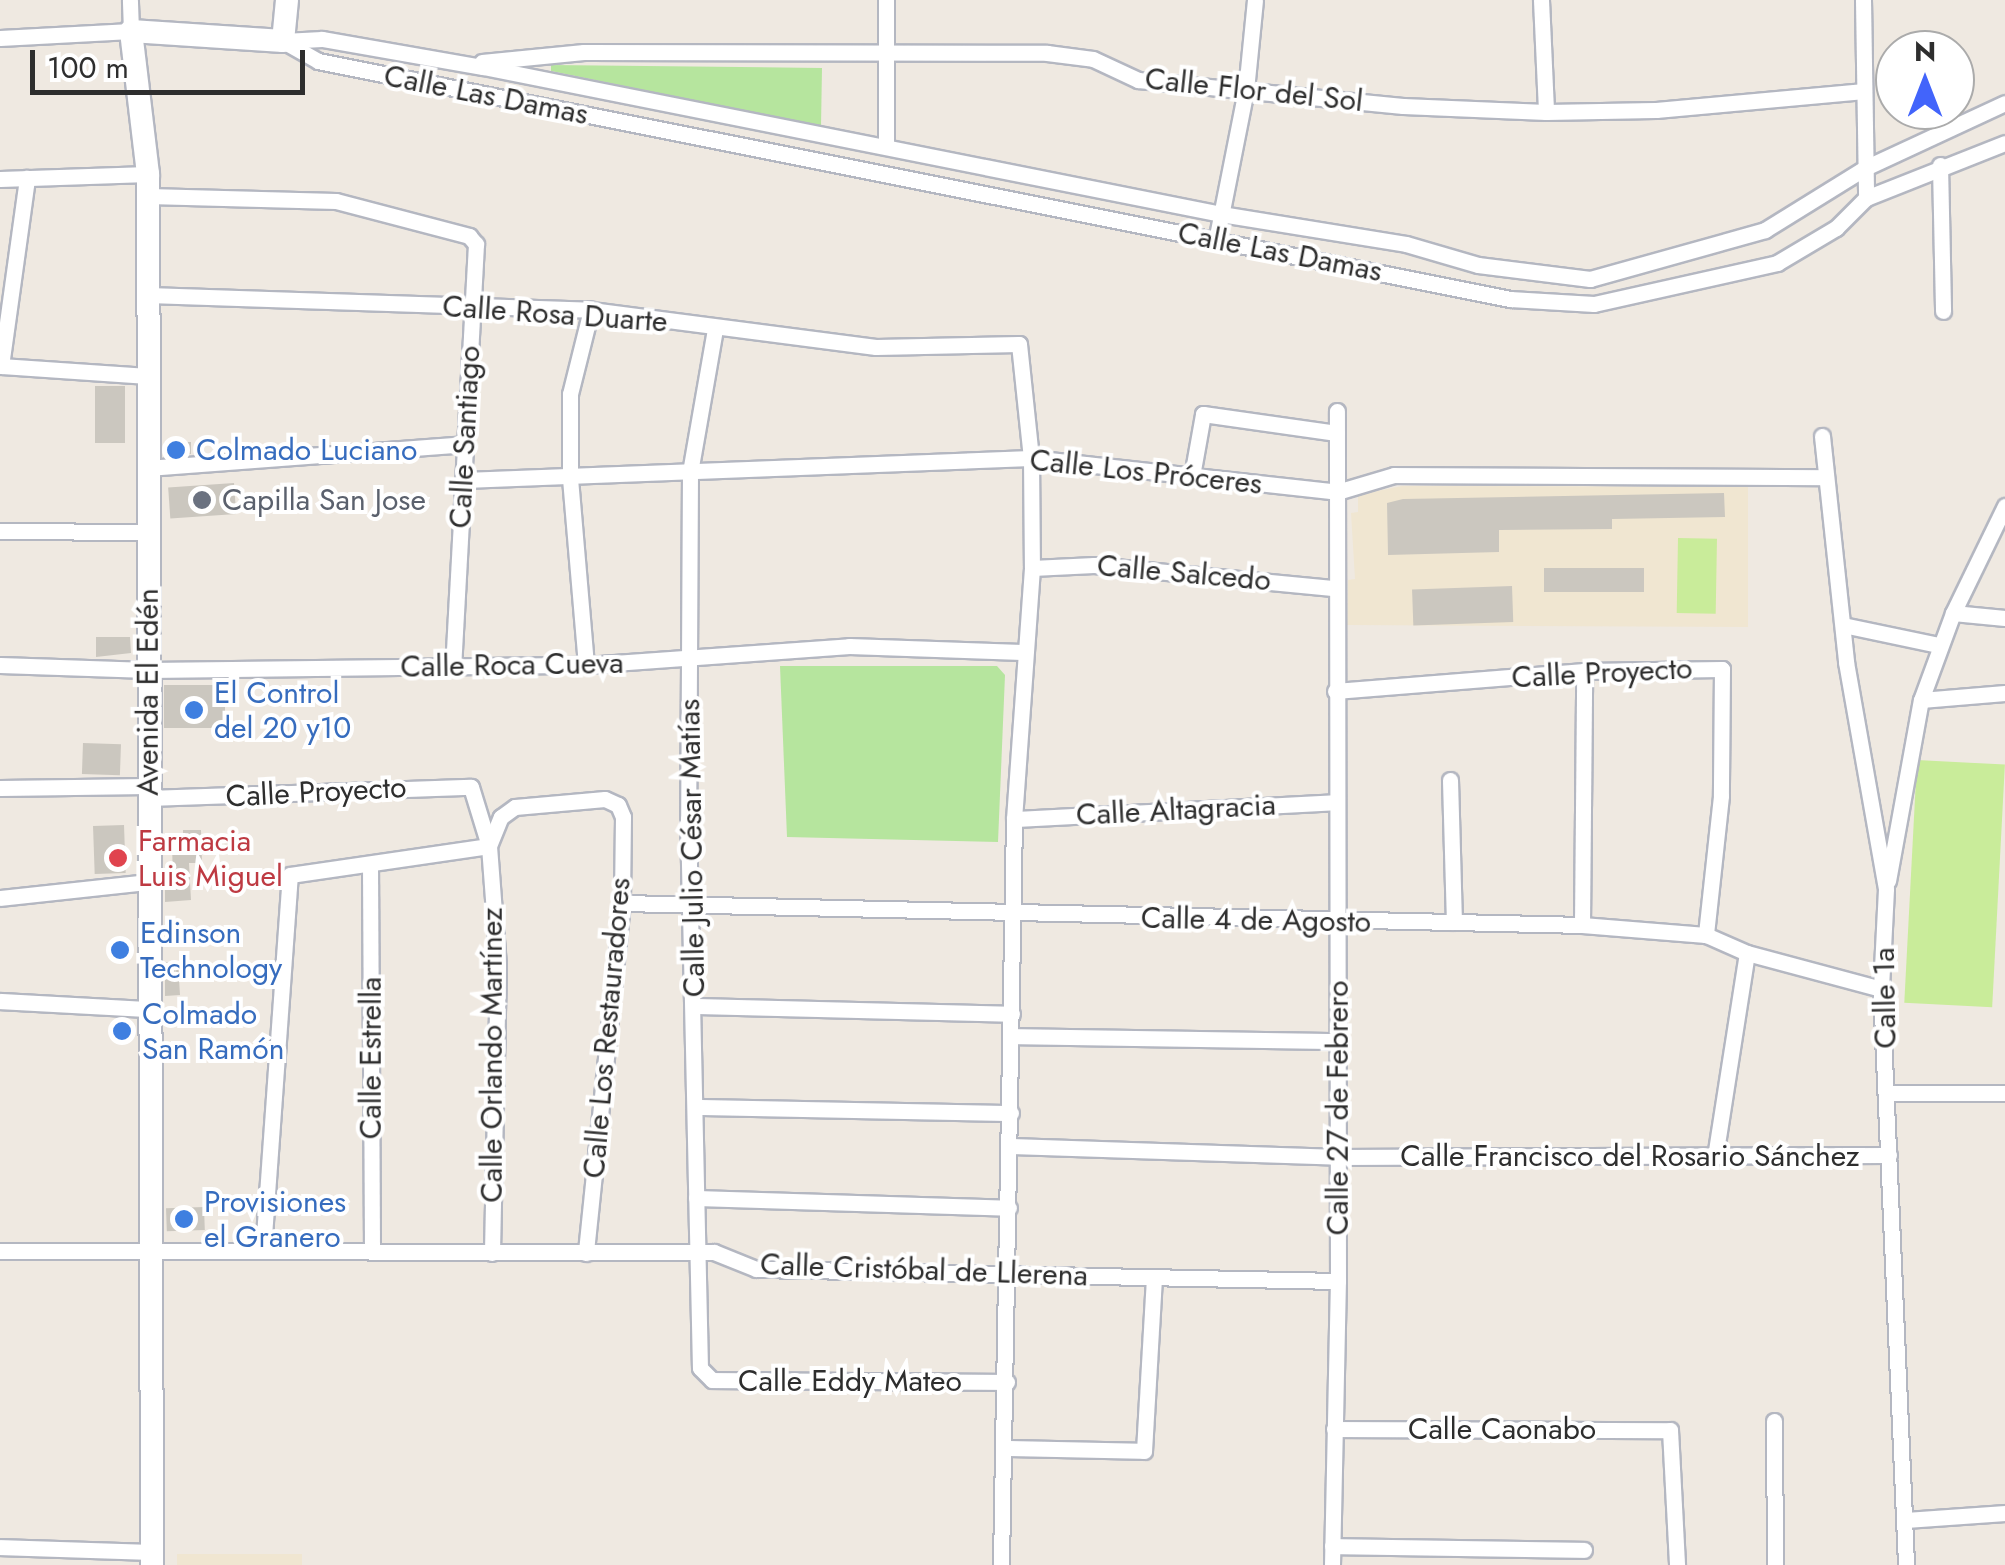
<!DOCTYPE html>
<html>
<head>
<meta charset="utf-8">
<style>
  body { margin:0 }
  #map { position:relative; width:2005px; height:1565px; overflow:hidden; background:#efe9e1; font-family:Jost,sans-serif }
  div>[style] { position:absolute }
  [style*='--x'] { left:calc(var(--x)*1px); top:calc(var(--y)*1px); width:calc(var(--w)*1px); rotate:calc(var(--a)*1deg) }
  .education>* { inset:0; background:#f0e6d1; transform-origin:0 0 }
  .green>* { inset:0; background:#b6e59e }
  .pitch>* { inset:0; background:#c9ec9a; transform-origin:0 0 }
  .building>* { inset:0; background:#cbc7bf; transform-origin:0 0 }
  .roads { filter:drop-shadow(2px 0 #b4b7c1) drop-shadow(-2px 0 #b4b7c1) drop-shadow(0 2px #b4b7c1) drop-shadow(0 -2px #b4b7c1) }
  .street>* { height:15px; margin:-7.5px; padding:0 7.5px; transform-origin:7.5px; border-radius:7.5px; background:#fff }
  .secondary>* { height:22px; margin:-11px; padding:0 11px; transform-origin:11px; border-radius:11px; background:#fff }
  .dots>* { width:28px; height:28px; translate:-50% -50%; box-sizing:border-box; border:5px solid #fff; border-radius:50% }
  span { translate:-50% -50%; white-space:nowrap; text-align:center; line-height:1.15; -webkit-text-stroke:8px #fff; paint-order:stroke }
  .street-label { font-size:30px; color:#2e2e2e }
  .shop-label { font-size:30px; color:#366cbe }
  .left { translate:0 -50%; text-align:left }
  .worship-label { font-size:30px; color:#5b616d }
  .health-label { font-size:30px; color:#be3a42 }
  .north { position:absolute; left:1875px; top:30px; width:100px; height:100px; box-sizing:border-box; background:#fff; border:2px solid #ababab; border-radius:50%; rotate:0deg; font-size:28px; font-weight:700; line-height:40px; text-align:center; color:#2e2e2e }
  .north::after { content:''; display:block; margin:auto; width:35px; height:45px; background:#4264fb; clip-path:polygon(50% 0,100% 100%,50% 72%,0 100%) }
  .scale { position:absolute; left:30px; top:50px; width:275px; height:45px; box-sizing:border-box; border:5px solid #2e2e2e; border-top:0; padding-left:12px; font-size:30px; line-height:35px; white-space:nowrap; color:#2e2e2e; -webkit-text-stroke:8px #fff; paint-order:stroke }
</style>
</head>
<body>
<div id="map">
  <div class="education">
    <i style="clip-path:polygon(1402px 486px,1748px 487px,1748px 627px,1347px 625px,1348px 580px,1355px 579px,1351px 513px,1358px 512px,1358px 495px)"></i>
    <i style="left:302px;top:1554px;width:11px;height:125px;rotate:90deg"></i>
  </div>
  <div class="green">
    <i style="clip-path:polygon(551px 65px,822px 68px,821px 126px,551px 71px)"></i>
    <i style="clip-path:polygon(780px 666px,997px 666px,1005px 675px,998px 842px,787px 837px)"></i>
  </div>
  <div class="pitch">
    <i style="left:1678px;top:538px;width:39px;height:75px;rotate:1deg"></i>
    <i style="left:1917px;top:760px;width:88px;height:243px;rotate:3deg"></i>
  </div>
  <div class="building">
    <i style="left:95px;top:386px;width:30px;height:57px"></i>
    <i style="clip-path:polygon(164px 442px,191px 442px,191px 454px,164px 456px)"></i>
    <i style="left:234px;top:483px;width:31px;height:66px;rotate:86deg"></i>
    <i style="clip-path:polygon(1724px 493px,1725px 517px,1612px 519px,1612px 529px,1499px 530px,1499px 552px,1388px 555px,1387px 503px,1403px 499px)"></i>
    <i style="left:1644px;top:568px;width:24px;height:100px;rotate:90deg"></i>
    <i style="left:1512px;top:586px;width:36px;height:100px;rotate:88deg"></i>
    <i style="clip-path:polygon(96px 637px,130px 637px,131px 653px,96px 657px)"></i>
    <i style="left:225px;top:685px;width:43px;height:61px;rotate:90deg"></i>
    <i style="left:83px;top:743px;width:38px;height:31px;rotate:2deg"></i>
    <i style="left:124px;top:825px;width:48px;height:31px;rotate:88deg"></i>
    <i style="clip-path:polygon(183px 830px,201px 830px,202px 863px,189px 863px,191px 900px,165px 902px,165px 885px,173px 885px,172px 842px,183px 841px)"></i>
    <i style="clip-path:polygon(165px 962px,178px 962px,180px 995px,165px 996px)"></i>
    <i style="left:204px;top:1207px;width:23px;height:38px;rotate:88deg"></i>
  </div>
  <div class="roads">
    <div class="street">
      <i style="--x:1541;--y:0;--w:112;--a:87.4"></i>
      <i style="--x:1863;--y:0;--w:198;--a:89.1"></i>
      <i style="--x:0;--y:38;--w:131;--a:-3.1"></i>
      <i style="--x:131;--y:31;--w:31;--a:-92"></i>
      <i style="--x:283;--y:41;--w:40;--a:29.7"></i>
      <i style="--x:318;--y:61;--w:1216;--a:11.29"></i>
      <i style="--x:1510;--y:299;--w:84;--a:3.4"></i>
      <i style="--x:1594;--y:304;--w:188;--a:-12.6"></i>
      <i style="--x:1777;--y:263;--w:69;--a:-30.7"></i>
      <i style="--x:1836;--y:228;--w:42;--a:-45"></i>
      <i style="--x:1866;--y:198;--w:149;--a:-21.6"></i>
      <i style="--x:283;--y:41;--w:39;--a:-3"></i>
      <i style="--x:322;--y:39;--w:163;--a:9.9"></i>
      <i style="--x:483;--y:67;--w:752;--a:11.27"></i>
      <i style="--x:1221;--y:214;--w:187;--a:9.2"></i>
      <i style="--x:1406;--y:244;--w:75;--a:16.3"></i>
      <i style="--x:1478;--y:265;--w:113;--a:7.1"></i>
      <i style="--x:1590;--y:279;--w:182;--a:-15.6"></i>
      <i style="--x:1765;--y:230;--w:118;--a:-31.8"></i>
      <i style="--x:1865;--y:168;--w:154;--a:-24.9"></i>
      <i style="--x:482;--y:62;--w:102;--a:-5.6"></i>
      <i style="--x:584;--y:52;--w:463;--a:0.1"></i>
      <i style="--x:1047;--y:53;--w:46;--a:7.4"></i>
      <i style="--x:1093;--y:59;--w:50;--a:25"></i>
      <i style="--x:1138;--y:80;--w:266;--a:5.6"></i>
      <i style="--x:1403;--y:106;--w:143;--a:2.4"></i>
      <i style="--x:1546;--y:112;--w:110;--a:-1"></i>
      <i style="--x:1656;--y:110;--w:209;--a:-5.2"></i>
      <i style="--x:886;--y:145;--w:145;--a:-90"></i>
      <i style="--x:1940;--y:165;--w:146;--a:88.8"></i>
      <i style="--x:0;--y:179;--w:148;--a:-1.9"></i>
      <i style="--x:148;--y:196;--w:188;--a:1.5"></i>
      <i style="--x:336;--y:201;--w:138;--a:14.7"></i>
      <i style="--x:469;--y:236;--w:11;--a:49"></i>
      <i style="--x:476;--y:244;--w:423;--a:93.1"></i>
      <i style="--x:1216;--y:241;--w:154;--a:-78.8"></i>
      <i style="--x:1246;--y:90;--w:90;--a:-84.3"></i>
      <i style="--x:148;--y:295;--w:443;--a:1.9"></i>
      <i style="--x:591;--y:310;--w:287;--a:7.4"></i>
      <i style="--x:876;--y:347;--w:143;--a:-1.2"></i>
      <i style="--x:1019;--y:344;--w:115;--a:84"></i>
      <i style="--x:1031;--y:458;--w:110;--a:89.5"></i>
      <i style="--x:1032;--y:568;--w:252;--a:94.1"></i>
      <i style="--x:1014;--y:819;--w:746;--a:91"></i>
      <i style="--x:715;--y:329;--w:145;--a:99.9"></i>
      <i style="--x:690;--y:472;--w:347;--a:90.3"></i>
      <i style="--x:688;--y:819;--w:549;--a:88.75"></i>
      <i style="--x:700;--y:1368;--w:17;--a:45"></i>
      <i style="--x:712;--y:1380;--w:295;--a:0.4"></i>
      <i style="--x:0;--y:366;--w:148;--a:3.9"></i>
      <i style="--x:1;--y:366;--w:190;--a:-82.1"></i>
      <i style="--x:1822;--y:436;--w:227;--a:83.9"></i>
      <i style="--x:1846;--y:662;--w:230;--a:80"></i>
      <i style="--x:1886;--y:889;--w:100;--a:92.9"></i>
      <i style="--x:1881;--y:989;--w:577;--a:87.51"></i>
      <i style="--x:148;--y:468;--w:319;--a:-4.3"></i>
      <i style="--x:1192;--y:476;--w:63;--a:-79.9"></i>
      <i style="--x:1203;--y:414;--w:135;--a:8.1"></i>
      <i style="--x:464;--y:480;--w:567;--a:-2.22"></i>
      <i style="--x:1031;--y:458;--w:308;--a:6.3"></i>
      <i style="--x:1337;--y:492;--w:59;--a:-16.6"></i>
      <i style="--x:1394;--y:475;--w:431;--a:0.3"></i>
      <i style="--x:0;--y:531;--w:148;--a:0.4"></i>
      <i style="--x:1032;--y:568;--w:62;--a:-2.8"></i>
      <i style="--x:1094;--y:565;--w:242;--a:5.5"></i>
      <i style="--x:1953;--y:613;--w:52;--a:5.5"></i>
      <i style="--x:1843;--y:625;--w:98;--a:11.8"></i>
      <i style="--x:0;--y:665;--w:148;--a:1.9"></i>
      <i style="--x:148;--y:670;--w:438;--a:-0.7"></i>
      <i style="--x:586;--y:665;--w:264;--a:-4.1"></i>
      <i style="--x:849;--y:646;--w:173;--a:2"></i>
      <i style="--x:586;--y:665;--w:189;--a:-94.9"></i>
      <i style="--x:570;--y:477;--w:83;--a:-90"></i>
      <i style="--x:570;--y:394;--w:87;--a:-76"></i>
      <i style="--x:1335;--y:691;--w:250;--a:-4.6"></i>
      <i style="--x:1584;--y:671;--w:138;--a:-0.8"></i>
      <i style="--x:1722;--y:669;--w:127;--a:90.5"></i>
      <i style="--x:1721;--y:796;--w:140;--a:96.2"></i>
      <i style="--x:1921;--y:700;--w:84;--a:-4.8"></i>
      <i style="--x:1450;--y:780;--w:142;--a:88.4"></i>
      <i style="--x:0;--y:788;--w:148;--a:-0.8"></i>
      <i style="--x:148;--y:798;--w:323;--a:-2"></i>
      <i style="--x:471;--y:787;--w:62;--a:73"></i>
      <i style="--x:489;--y:846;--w:119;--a:85.7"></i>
      <i style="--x:498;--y:965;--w:288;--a:91.2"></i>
      <i style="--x:1014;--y:819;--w:323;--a:-3"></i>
      <i style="--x:370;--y:865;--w:385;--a:89.7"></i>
      <i style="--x:1888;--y:881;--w:184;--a:-79.7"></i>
      <i style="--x:1921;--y:700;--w:93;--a:-69.8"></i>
      <i style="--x:1953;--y:613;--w:119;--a:-64.1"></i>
      <i style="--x:0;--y:898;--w:149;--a:-6.2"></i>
      <i style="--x:622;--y:903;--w:960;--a:1.31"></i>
      <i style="--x:1582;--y:925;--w:124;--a:4.6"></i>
      <i style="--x:1706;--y:935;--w:45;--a:23.7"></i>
      <i style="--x:1747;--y:953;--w:139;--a:15"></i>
      <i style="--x:1582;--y:925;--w:254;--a:-89.5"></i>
      <i style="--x:0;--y:1001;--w:148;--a:3.1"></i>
      <i style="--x:694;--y:1006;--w:318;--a:1.4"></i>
      <i style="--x:1012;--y:1036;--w:326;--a:0.9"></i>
      <i style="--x:1888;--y:1093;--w:117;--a:0"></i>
      <i style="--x:696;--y:1107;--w:315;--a:1.1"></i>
      <i style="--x:1011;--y:1146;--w:328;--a:1.9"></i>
      <i style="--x:1339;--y:1157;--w:550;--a:-0.21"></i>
      <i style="--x:1715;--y:1157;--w:206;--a:-81.1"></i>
      <i style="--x:696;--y:1198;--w:313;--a:1.8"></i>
      <i style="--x:263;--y:1250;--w:376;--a:-85.9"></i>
      <i style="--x:290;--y:875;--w:201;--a:-8.3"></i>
      <i style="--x:489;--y:846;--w:31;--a:-68"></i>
      <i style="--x:501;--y:817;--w:17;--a:-36"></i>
      <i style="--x:515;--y:807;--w:90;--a:-5.1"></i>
      <i style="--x:605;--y:799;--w:14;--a:25"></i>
      <i style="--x:618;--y:805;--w:13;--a:67"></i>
      <i style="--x:623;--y:817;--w:86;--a:90.7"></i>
      <i style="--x:622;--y:903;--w:352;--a:95.9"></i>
      <i style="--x:0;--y:1251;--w:714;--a:0.08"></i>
      <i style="--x:714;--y:1252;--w:45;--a:22"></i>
      <i style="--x:756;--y:1269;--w:582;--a:1.18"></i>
      <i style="--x:1774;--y:1421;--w:144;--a:89.6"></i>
      <i style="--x:1334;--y:1429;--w:336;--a:0.2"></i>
      <i style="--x:1670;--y:1430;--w:135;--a:87"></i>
      <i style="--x:1004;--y:1448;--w:140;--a:1.2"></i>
      <i style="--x:1144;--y:1451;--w:173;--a:-86.7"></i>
      <i style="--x:1906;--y:1520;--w:99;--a:-4"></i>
      <i style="--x:1332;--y:1546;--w:252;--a:0.9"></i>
      <i style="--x:0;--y:1547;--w:152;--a:1.9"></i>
      <i style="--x:1332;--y:1565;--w:284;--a:-88.8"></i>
      <i style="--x:1338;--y:1281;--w:870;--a:-90.07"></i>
    </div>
    <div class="secondary">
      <i style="--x:152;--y:1565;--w:1391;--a:-90.16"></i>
      <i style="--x:148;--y:174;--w:144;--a:-96.8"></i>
      <i style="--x:131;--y:31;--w:152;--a:3.8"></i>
      <i style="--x:283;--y:41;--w:41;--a:-84.4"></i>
    </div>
  </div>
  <div class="dots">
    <i style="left:176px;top:450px;background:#3f7fe0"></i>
    <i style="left:202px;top:500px;background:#6b7280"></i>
    <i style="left:194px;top:710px;background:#3f7fe0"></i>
    <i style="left:118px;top:858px;background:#e0444e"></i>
    <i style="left:120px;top:950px;background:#3f7fe0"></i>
    <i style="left:122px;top:1031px;background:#3f7fe0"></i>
    <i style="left:184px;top:1219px;background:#3f7fe0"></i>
  </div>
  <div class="street-label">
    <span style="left:1254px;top:90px;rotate:6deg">Calle Flor del Sol</span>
    <span style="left:486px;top:95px;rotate:11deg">Calle Las Damas</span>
    <span style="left:1280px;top:252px;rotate:11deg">Calle Las Damas</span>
    <span style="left:555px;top:314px;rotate:4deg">Calle Rosa Duarte</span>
    <span style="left:465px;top:437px;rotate:-87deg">Calle Santiago</span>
    <span style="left:1146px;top:472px;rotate:6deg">Calle Los Próceres</span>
    <span style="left:1184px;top:573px;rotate:5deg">Calle Salcedo</span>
    <span style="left:512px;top:665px;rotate:-1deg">Calle Roca Cueva</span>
    <span style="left:1602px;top:673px;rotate:-3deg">Calle Proyecto</span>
    <span style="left:148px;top:692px;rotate:-90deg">Avenida El Edén</span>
    <span style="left:316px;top:792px;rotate:-3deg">Calle Proyecto</span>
    <span style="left:1176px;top:810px;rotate:-3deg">Calle Altagracia</span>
    <span style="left:692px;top:848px;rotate:-91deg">Calle Julio César Matías</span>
    <span style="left:1256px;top:920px;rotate:1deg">Calle 4 de Agosto</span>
    <span style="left:1885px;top:998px;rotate:-91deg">Calle 1a</span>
    <span style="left:607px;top:1028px;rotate:-85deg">Calle Los Restauradores</span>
    <span style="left:492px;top:1055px;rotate:-90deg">Calle Orlando Martínez</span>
    <span style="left:371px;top:1058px;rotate:-90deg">Calle Estrella</span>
    <span style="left:1338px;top:1108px;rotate:-90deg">Calle 27 de Febrero</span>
    <span style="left:1630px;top:1156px">Calle Francisco del Rosario Sánchez</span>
    <span style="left:924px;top:1270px;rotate:2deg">Calle Cristóbal de Llerena</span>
    <span style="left:850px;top:1381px">Calle Eddy Mateo</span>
    <span style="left:1502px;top:1429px">Calle Caonabo</span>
  </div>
  <div class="shop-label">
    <span class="left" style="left:196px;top:450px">Colmado Luciano</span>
    <span class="left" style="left:214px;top:710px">El Control<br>del 20 y10</span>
    <span class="left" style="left:140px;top:950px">Edinson<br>Technology</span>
    <span class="left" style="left:142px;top:1031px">Colmado<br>San Ramón</span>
    <span class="left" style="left:204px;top:1219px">Provisiones<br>el Granero</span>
  </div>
  <div class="worship-label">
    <span class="left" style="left:222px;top:500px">Capilla San Jose</span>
  </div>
  <div class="health-label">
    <span class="left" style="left:138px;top:858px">Farmacia<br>Luis Miguel</span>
  </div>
  <div class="north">N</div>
  <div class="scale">100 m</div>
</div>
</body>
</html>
